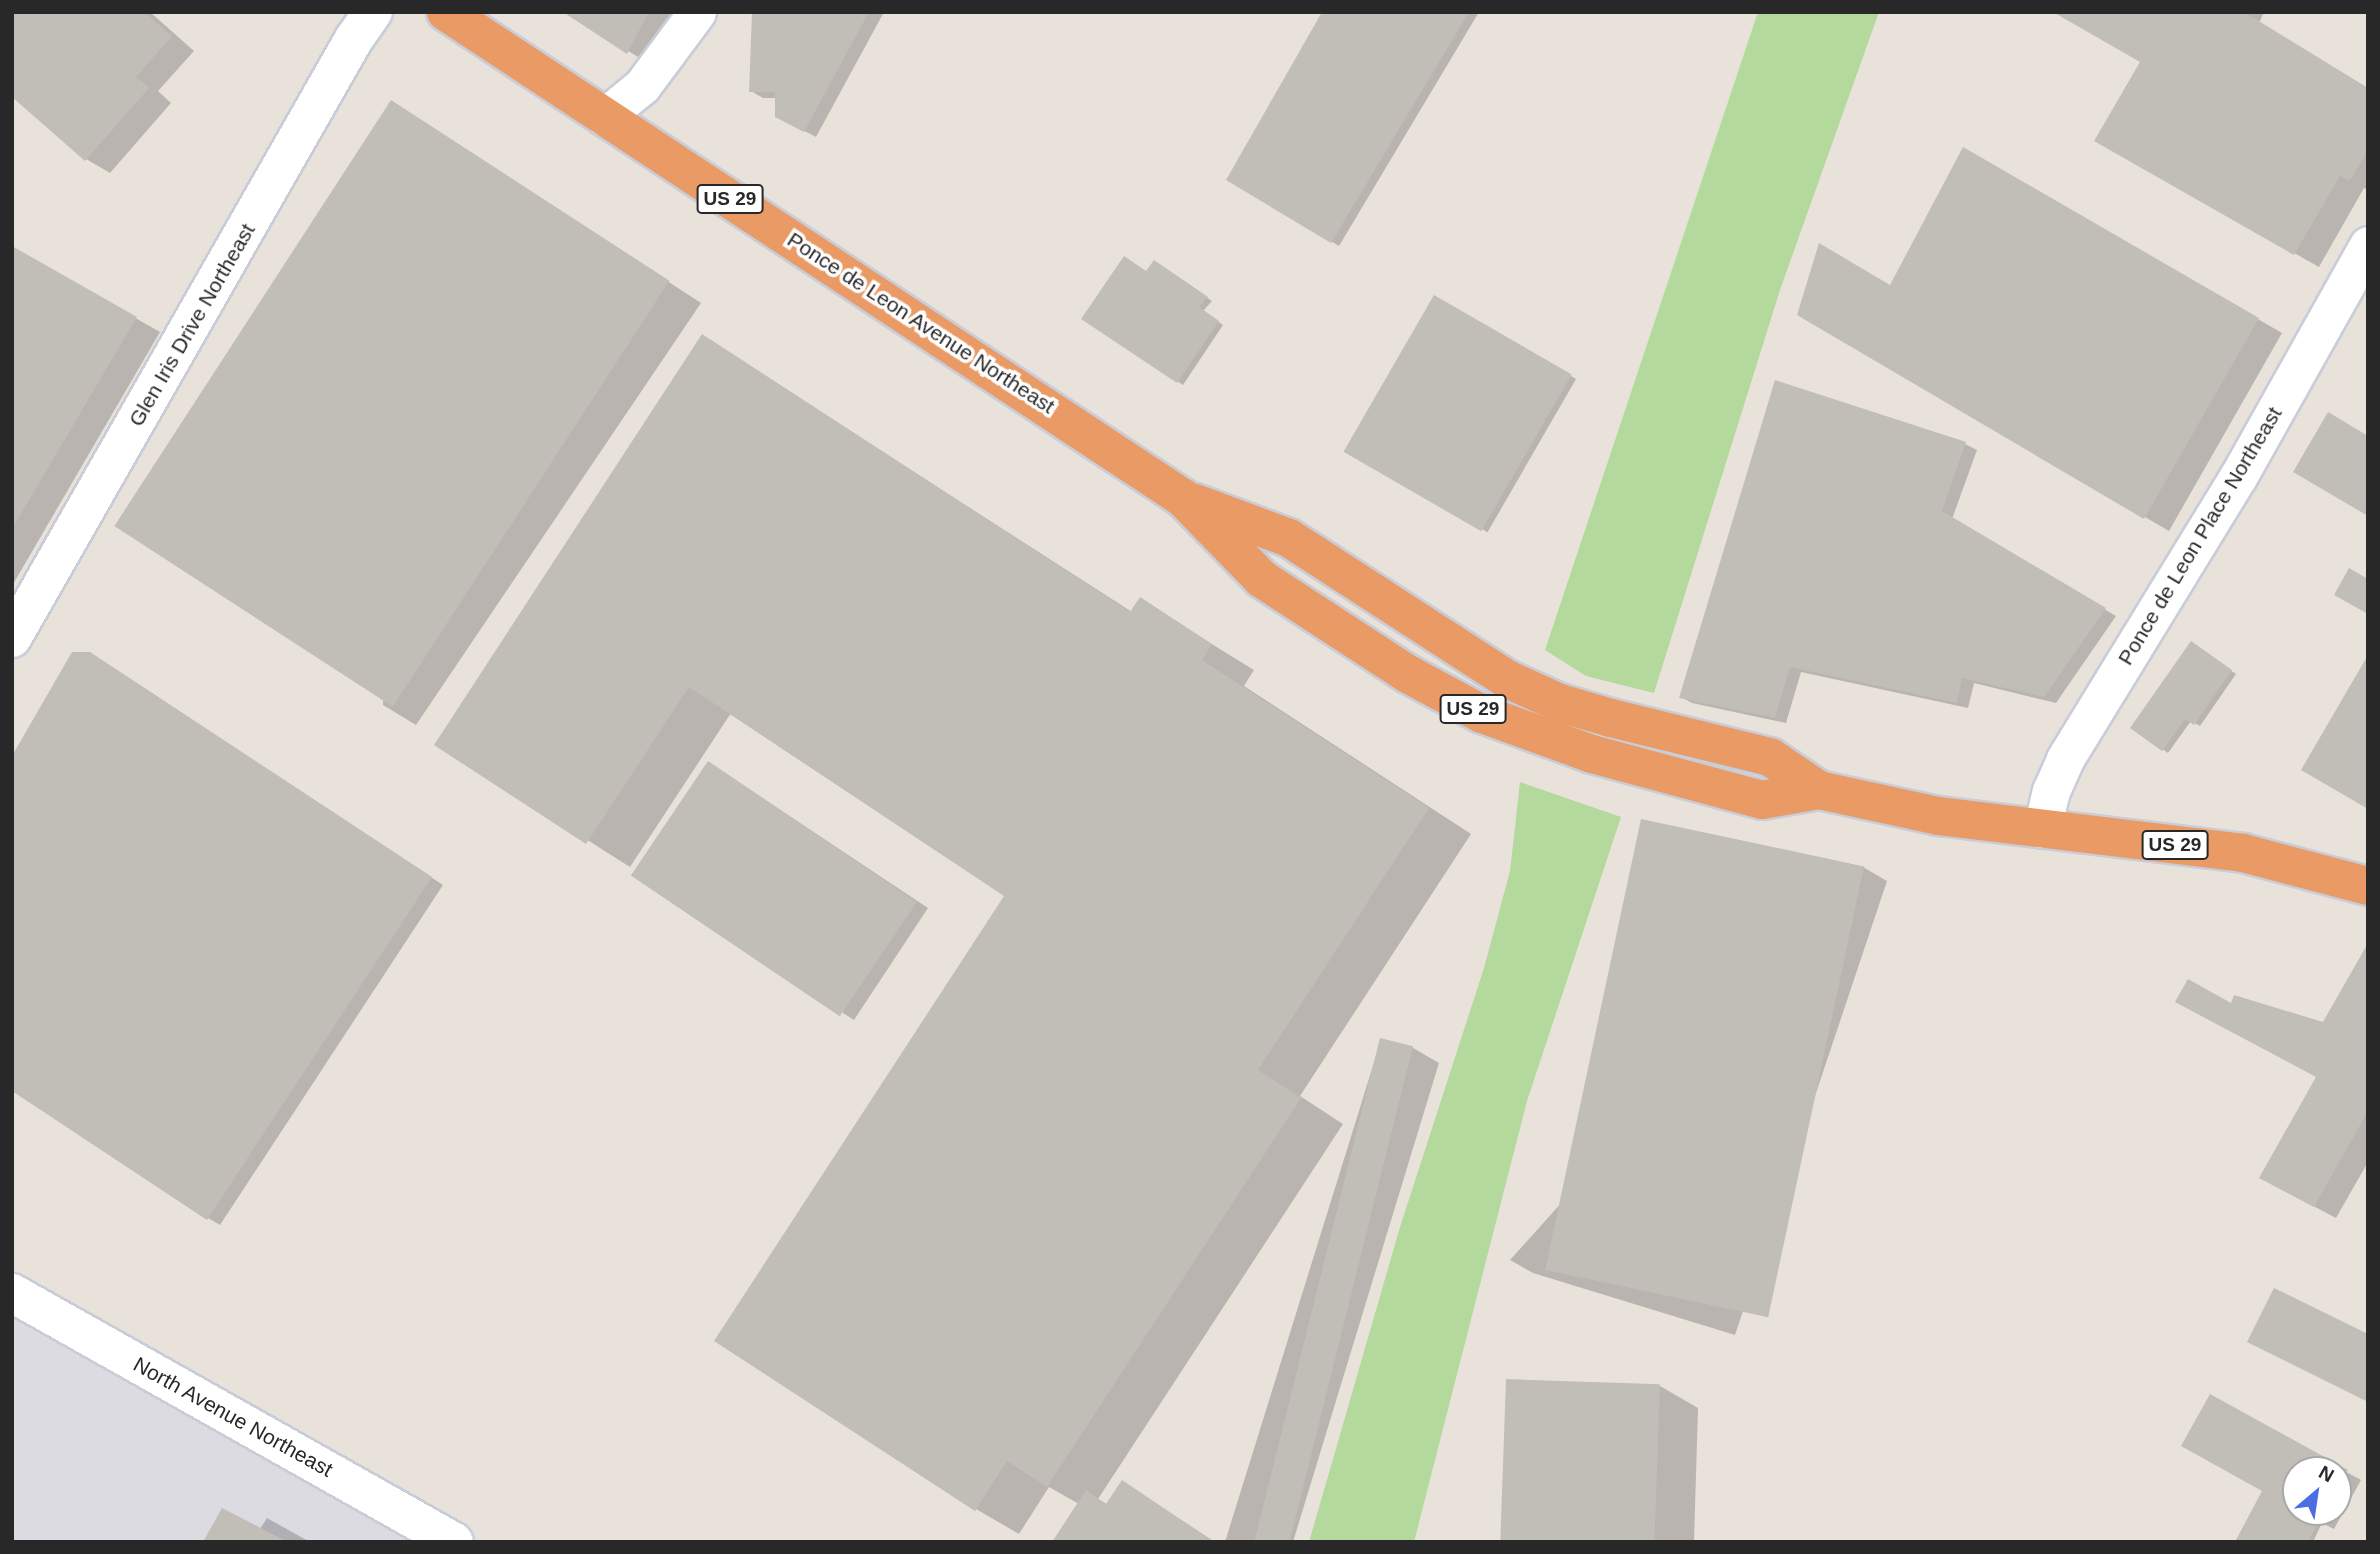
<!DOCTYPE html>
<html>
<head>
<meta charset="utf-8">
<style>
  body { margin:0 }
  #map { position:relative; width:2380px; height:1554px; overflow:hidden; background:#e8e2db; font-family:Arial,sans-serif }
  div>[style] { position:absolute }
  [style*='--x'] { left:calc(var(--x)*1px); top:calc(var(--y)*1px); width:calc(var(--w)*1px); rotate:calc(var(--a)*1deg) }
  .industrial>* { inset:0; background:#dddbe2 }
  .green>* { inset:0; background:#b4d99d }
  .shadow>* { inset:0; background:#0003; transform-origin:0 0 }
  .building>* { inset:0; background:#c1bdb7; transform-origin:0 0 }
  .roads { filter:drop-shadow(2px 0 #c9cdd8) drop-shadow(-2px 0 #c9cdd8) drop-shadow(0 2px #c9cdd8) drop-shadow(0 -2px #c9cdd8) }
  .street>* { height:37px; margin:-18.5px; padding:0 18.5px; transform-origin:18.5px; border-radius:18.5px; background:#fff }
  .secondary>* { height:38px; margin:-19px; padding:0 19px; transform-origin:19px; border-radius:19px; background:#fff }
  .highway>* { height:38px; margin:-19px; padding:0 19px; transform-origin:19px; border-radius:19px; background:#ea9a65 }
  span { translate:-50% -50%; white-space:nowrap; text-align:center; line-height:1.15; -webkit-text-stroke:7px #fff; paint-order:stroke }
  .shield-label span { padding:2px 5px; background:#fff; border:2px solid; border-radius:5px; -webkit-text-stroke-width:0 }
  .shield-label { font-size:19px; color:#282828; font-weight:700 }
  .street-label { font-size:21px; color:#282828 }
  .frame { position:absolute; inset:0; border:14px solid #282828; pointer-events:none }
  .north { position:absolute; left:2282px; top:1456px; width:70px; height:70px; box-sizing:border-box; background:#fff; border:2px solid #a9a9a9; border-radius:50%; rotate:29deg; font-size:19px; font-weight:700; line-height:28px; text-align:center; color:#282828 }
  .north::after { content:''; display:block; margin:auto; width:24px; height:32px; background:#4d6ee3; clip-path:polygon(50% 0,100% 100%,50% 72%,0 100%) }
</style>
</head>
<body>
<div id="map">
  <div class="industrial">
    <i style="clip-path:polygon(12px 1290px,454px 1542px,12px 1542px)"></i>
  </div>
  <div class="green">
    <i style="clip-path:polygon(1758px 12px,1879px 12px,1780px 290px,1654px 693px,1586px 676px,1545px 650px)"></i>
    <i style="clip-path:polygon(1520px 782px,1621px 817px,1527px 1101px,1414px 1542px,1309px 1542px,1400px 1227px,1484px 968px,1510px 871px)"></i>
  </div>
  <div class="shadow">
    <i style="clip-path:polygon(12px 12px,150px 12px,194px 51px,158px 91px,171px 103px,110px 173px,86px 159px)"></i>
    <i style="clip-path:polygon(566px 12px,673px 12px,646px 62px)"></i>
    <i style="clip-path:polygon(753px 12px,884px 12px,816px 137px,789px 123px,777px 98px,763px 98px,751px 91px)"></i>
    <i style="clip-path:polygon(1324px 12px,1479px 12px,1339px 246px,1228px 179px)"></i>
    <i style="clip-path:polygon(2056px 12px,2264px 12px,2259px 23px,2368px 89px,2368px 190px,2364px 188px,2319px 267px,2096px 141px,2142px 61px)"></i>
    <i style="clip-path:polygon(392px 102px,701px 303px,416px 725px,383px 705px)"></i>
    <i style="clip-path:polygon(1964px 149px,2282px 333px,2169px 531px,1799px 315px,1891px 287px)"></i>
    <i style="clip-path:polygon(12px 248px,160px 332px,12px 586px)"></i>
    <i style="clip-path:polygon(1159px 265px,1212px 301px,1203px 311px,1223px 325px,1183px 385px,1084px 319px)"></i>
    <i style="left:1434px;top:297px;width:164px;height:177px;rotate:30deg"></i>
    <i style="clip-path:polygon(702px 336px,1132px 612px,1140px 600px,1254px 670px,1244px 686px,1471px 834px,1300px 1096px,1343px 1124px,1098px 1499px,1108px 1505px,1123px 1482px,1215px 1542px,1054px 1542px,1079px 1504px,1049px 1487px,1019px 1534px,976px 1509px,1006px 895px,731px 713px,630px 867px,436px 744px)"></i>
    <i style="clip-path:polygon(1965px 444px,1977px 450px,1952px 519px,2116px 616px,2056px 703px,1974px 683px,1968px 708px,1801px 672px,1786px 723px,1692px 703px,1681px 697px)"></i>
    <i style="clip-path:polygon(2196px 647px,2236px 674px,2200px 726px,2191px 721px,2168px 753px,2132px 728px)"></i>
    <i style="clip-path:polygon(103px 662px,443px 885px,220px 1225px,208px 1218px)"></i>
    <i style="clip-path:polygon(720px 770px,928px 908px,854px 1020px,843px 1013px)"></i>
    <i style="clip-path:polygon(1863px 867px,1887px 881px,1735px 1335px,1533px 1273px,1510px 1260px)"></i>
    <i style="clip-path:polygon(2368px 968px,2368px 1162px,2336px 1218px,2283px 1190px,2317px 1077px,2232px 1005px,2324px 1025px)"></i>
    <i style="clip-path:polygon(1381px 1040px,1413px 1048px,1439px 1063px,1293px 1542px,1225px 1542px)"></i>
    <i style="clip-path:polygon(1660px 1386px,1698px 1408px,1694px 1542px,1503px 1542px)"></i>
    <i style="clip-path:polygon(evenodd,2210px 1397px,2361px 1480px,2334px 1529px,2322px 1523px,2313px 1542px,2235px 1542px,2264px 1490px,2210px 1397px,2296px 1470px,2338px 1470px,2338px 1512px,2296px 1512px,2296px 1470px)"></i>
    <i style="clip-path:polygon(267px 1518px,310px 1542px,205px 1542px,260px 1529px)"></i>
  </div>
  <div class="building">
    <i style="clip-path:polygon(12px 12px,144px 12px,172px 36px,136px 77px,149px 88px,85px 161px,12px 97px)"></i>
    <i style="clip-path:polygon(563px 12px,649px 12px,627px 54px)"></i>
    <i style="clip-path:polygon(752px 12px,869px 12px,804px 132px,775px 117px,775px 92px,749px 92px)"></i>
    <i style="clip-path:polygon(1322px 12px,1469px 12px,1331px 243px,1226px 180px)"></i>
    <i style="clip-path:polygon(2053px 12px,2244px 12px,2368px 88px,2368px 150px,2350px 181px,2340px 176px,2294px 255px,2094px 141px,2140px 62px)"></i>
    <i style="left:391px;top:100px;width:332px;height:508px;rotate:33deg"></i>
    <i style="clip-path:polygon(1963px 147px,2259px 318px,2144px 519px,1797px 315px,1819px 243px,1890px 285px)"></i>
    <i style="clip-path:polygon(12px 246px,137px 317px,12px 529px)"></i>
    <i style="clip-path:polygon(1124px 256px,1146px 271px,1154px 260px,1208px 297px,1199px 307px,1219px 321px,1177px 383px,1081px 319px)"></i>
    <i style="left:1434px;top:295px;width:159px;height:181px;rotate:30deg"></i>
    <i style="clip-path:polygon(702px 334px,1130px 612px,1140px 597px,1212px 644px,1202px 660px,1429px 808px,1258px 1070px,1301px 1098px,1047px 1487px,1007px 1461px,975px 1511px,714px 1341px,1004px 896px,689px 687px,586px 844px,434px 745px)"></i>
    <i style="clip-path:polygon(1775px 380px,1966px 442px,1942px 511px,2106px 608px,2044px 697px,1962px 678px,1957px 703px,1790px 667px,1775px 718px,1679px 698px)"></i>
    <i style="clip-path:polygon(2328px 412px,2368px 436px,2368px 516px,2293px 472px)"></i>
    <i style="clip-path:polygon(2349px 568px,2368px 579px,2368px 614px,2334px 595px)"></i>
    <i style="clip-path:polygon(2191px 641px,2232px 670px,2194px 725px,2185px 719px,2162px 751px,2130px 728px)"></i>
    <i style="clip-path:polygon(72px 652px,90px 652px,432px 877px,207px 1220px,12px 1091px,12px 756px)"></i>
    <i style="clip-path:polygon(2368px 655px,2368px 809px,2301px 770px)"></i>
    <i style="left:708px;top:761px;width:252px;height:138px;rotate:34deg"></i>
    <i style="left:1641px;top:819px;width:228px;height:461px;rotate:12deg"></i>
    <i style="clip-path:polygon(2368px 943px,2368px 1111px,2314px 1207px,2259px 1178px,2316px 1077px,2175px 1002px,2188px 979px,2231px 1003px,2234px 995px,2323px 1022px)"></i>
    <i style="left:1380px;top:1038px;width:34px;height:528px;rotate:14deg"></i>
    <i style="clip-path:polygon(2274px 1288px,2368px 1334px,2368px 1402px,2247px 1342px)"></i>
    <i style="left:1506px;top:1379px;width:154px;height:163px;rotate:2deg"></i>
    <i style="clip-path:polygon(2210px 1394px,2348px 1470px,2338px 1488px,2338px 1470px,2296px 1470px,2296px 1512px,2324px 1512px,2308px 1542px,2235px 1542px,2262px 1491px,2181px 1446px)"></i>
    <i style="clip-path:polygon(1122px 1480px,1214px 1542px,1052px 1542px,1086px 1490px,1106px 1504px)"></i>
    <i style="clip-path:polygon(222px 1508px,288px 1542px,203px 1542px)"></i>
  </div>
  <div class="roads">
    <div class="street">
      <i style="--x:604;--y:117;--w:49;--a:-39.2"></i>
      <i style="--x:642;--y:86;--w:92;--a:-53.4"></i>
      <i style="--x:2042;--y:829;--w:39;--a:-77"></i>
      <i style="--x:2051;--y:791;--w:35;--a:-66"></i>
      <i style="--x:2065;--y:759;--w:331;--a:-58.5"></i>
      <i style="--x:2238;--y:477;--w:266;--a:-60.7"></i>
    </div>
    <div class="secondary">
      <i style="--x:12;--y:638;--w:690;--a:-60.28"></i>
      <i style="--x:354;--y:39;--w:33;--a:-55"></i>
      <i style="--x:12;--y:1293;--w:507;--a:29.39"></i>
    </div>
    <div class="highway">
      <i style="--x:446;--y:12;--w:883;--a:33.4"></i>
      <i style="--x:1183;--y:498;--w:113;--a:45.7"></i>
      <i style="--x:1262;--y:579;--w:174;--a:33.1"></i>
      <i style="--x:1408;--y:674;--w:84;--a:28.4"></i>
      <i style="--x:1482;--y:714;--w:117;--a:20"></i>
      <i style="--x:1592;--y:754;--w:176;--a:15.1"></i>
      <i style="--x:1762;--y:800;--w:58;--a:-10"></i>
      <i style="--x:1195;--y:503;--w:100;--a:20.4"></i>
      <i style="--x:1289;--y:538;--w:260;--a:32.9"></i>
      <i style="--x:1507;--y:679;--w:58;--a:24.4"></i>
      <i style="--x:1560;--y:703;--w:53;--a:16.4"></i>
      <i style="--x:1611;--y:718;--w:164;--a:13.8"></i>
      <i style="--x:1770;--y:757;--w:59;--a:34"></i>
      <i style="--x:1819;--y:790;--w:122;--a:12.3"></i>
      <i style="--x:1938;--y:816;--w:307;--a:6.9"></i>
      <i style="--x:2243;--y:853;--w:129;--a:14.8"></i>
    </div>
  </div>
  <div class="shield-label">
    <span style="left:730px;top:199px">US 29</span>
    <span style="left:1473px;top:709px">US 29</span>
    <span style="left:2175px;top:845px">US 29</span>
  </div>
  <div class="street-label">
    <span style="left:921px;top:323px;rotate:33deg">Ponce de Leon Avenue Northeast</span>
    <span style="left:192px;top:325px;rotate:-60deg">Glen Iris Drive Northeast</span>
    <span style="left:2200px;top:536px;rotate:-59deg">Ponce de Leon Place Northeast</span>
    <span style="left:233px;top:1417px;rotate:29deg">North Avenue Northeast</span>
  </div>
  <div class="frame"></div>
  <div class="north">N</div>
</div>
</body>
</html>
